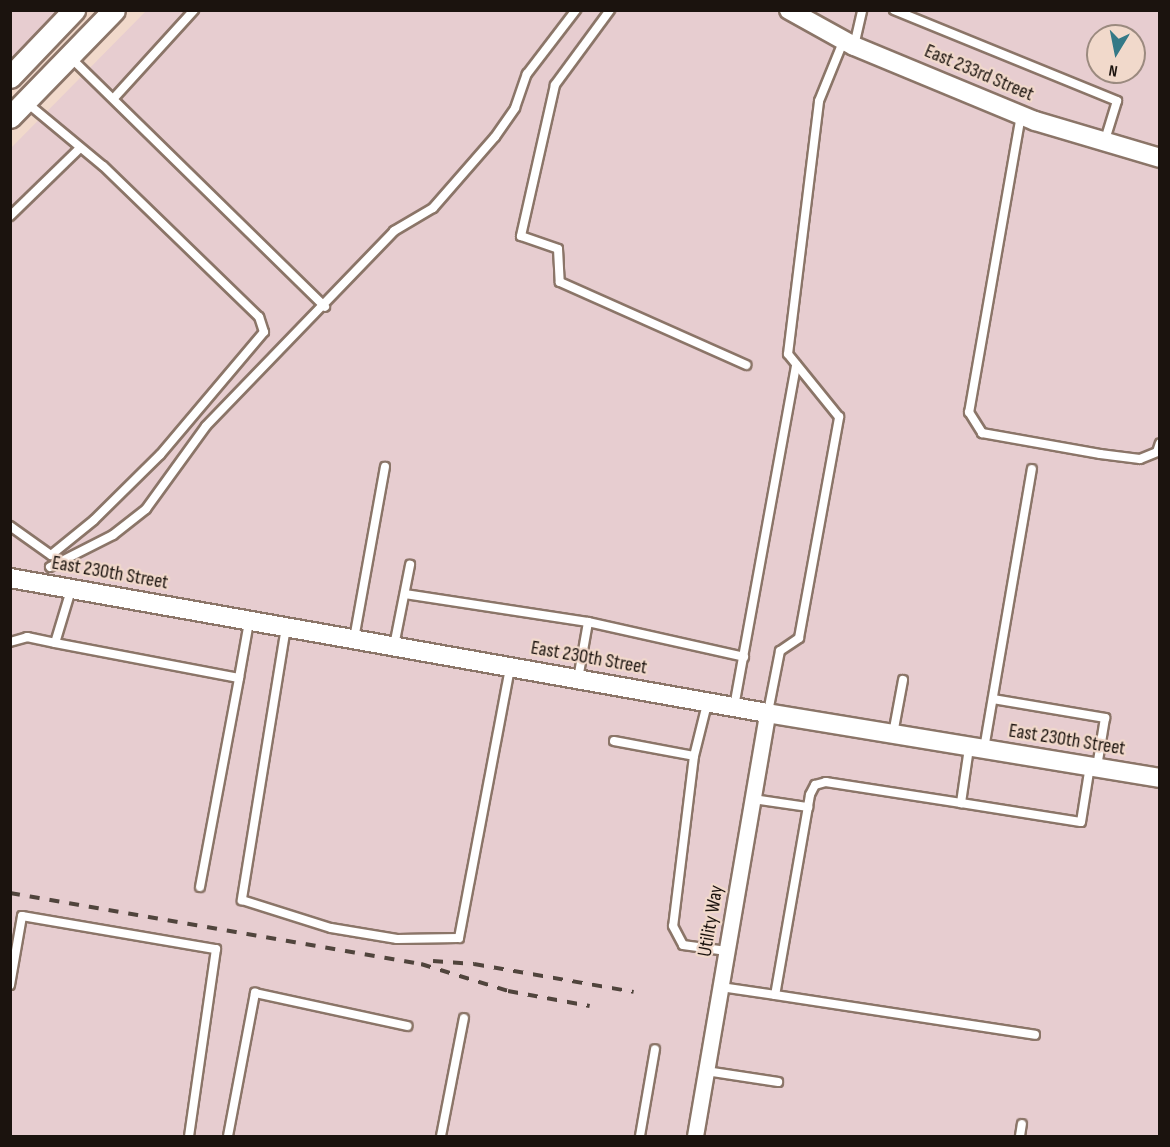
<!DOCTYPE html>
<html>
<head>
<meta charset="utf-8">
<style>
  body { margin:0 }
  #map { position:relative; width:1170px; height:1147px; overflow:hidden; background:#f1d9cb; font-family:"Sofia Sans Condensed",sans-serif }
  div>[style] { position:absolute }
  [style*='--x'] { left:calc(var(--x)*1px); top:calc(var(--y)*1px); width:calc(var(--w)*1px); rotate:calc(var(--a)*1deg) }
  .industrial>* { inset:0; background:#e7cdd0 }
  .roads { filter:drop-shadow(2px 0 #8b7568) drop-shadow(-2px 0 #8b7568) drop-shadow(0 2px #8b7568) drop-shadow(0 -2px #8b7568) }
  .service>* { height:8px; margin:-4px; padding:0 4px; transform-origin:4px; border-radius:4px; background:#fff }
  .minor>* { height:15px; margin:-7.5px; padding:0 7.5px; transform-origin:7.5px; border-radius:7.5px; background:#fff }
  .tertiary>* { height:18px; margin:-9px; padding:0 9px; transform-origin:9px; border-radius:9px; background:#fff }
  .secondary>* { height:21px; margin:-10.5px; padding:0 10.5px; transform-origin:10.5px; border-radius:10.5px; background:#fff }
  .rail>* { height:4px; margin-top:-2px; transform-origin:0; background:repeating-linear-gradient(90deg,#50443c 0 10px,transparent 0 20px) }
  span { translate:-50% -50%; white-space:nowrap; text-align:center; line-height:1.15; -webkit-text-stroke:4.5px #f1d9cb; paint-order:stroke }
  .street-label { font-size:20px; color:#1b130e }
  .frame { position:absolute; inset:0; border:12px solid #1b130e; pointer-events:none }
  .north { position:absolute; left:1086px; top:24px; width:60px; height:60px; box-sizing:border-box; background:#f1d9cb; border:2px solid #9b8a7f; border-radius:50%; rotate:190deg; font-size:16px; font-weight:700; line-height:24px; text-align:center; color:#1b130e }
  .north::after { content:''; display:block; margin:auto; width:21px; height:27px; background:#347987; clip-path:polygon(50% 0,100% 100%,50% 72%,0 100%) }
</style>
</head>
<body>
<div id="map">
  <div class="industrial">
    <i style="clip-path:polygon(11px 10px,59px 11px,11px 60px,10px 11px)"></i>
    <i style="clip-path:polygon(evenodd,146px 11px,1159px 11px,1159px 1136px,11px 1136px,10px 149px,146px 11px,1098px 36px,1134px 36px,1134px 72px,1098px 72px,1098px 36px)"></i>
  </div>
  <div class="roads">
    <div class="service">
      <i style="--x:610;--y:10;--w:93;--a:126.3"></i>
      <i style="--x:555;--y:85;--w:155;--a:102.7"></i>
      <i style="--x:521;--y:236;--w:39;--a:19"></i>
      <i style="--x:558;--y:249;--w:33;--a:87"></i>
      <i style="--x:560;--y:282;--w:204;--a:24"></i>
      <i style="--x:894;--y:10;--w:241;--a:22.2"></i>
      <i style="--x:1117;--y:101;--w:41;--a:107.1"></i>
      <i style="--x:854;--y:46;--w:37;--a:-77"></i>
      <i style="--x:70;--y:57;--w:357;--a:44.4"></i>
      <i style="--x:114;--y:98;--w:119;--a:-47.7"></i>
      <i style="--x:1021;--y:115;--w:302;--a:99.9"></i>
      <i style="--x:969;--y:412;--w:25;--a:58"></i>
      <i style="--x:982;--y:433;--w:120;--a:10.1"></i>
      <i style="--x:1100;--y:454;--w:40;--a:7.1"></i>
      <i style="--x:1140;--y:459;--w:18;--a:-22"></i>
      <i style="--x:1157;--y:452;--w:9;--a:-72"></i>
      <i style="--x:10;--y:216;--w:96;--a:-44.2"></i>
      <i style="--x:10;--y:526;--w:50;--a:35.3"></i>
      <i style="--x:51;--y:555;--w:55;--a:-39.1"></i>
      <i style="--x:94;--y:520;--w:93;--a:-44.6"></i>
      <i style="--x:160;--y:455;--w:161;--a:-49.8"></i>
      <i style="--x:264;--y:332;--w:16;--a:-108"></i>
      <i style="--x:259;--y:317;--w:217;--a:-135.9"></i>
      <i style="--x:103;--y:166;--w:99;--a:-140.3"></i>
      <i style="--x:50;--y:567;--w:71;--a:-26.9"></i>
      <i style="--x:113;--y:535;--w:42;--a:-38.2"></i>
      <i style="--x:146;--y:509;--w:102;--a:-54.1"></i>
      <i style="--x:206;--y:426;--w:271;--a:-46"></i>
      <i style="--x:394;--y:231;--w:45;--a:-30.5"></i>
      <i style="--x:433;--y:208;--w:94;--a:-48.9"></i>
      <i style="--x:495;--y:137;--w:35;--a:-55"></i>
      <i style="--x:515;--y:108;--w:36;--a:-71"></i>
      <i style="--x:527;--y:74;--w:81;--a:-52.6"></i>
      <i style="--x:405;--y:594;--w:185;--a:8.7"></i>
      <i style="--x:286;--y:627;--w:277;--a:99.2"></i>
      <i style="--x:242;--y:900;--w:93;--a:17.5"></i>
      <i style="--x:331;--y:928;--w:67;--a:9.5"></i>
      <i style="--x:397;--y:939;--w:62;--a:-0.9"></i>
      <i style="--x:459;--y:938;--w:274;--a:-79.3"></i>
      <i style="--x:354;--y:639;--w:175;--a:-79.8"></i>
      <i style="--x:10;--y:642;--w:18;--a:-16"></i>
      <i style="--x:27;--y:637;--w:29;--a:12"></i>
      <i style="--x:55;--y:643;--w:55;--a:-73.2"></i>
      <i style="--x:55;--y:643;--w:187;--a:10.8"></i>
      <i style="--x:239;--y:678;--w:57;--a:-79.9"></i>
      <i style="--x:394;--y:646;--w:83;--a:-78.8"></i>
      <i style="--x:578;--y:679;--w:58;--a:-80"></i>
      <i style="--x:588;--y:622;--w:160;--a:12.6"></i>
      <i style="--x:993;--y:699;--w:114;--a:9.6"></i>
      <i style="--x:1105;--y:718;--w:50;--a:99.3"></i>
      <i style="--x:707;--y:704;--w:54;--a:104"></i>
      <i style="--x:694;--y:756;--w:171;--a:97"></i>
      <i style="--x:673;--y:926;--w:21;--a:62"></i>
      <i style="--x:683;--y:945;--w:44;--a:7.8"></i>
      <i style="--x:734;--y:707;--w:348;--a:-79.7"></i>
      <i style="--x:768;--y:712;--w:62;--a:-78.9"></i>
      <i style="--x:780;--y:651;--w:23;--a:-34"></i>
      <i style="--x:799;--y:638;--w:225;--a:-79.7"></i>
      <i style="--x:839;--y:417;--w:81;--a:-129"></i>
      <i style="--x:788;--y:354;--w:255;--a:-83"></i>
      <i style="--x:819;--y:101;--w:64;--a:-67.9"></i>
      <i style="--x:893;--y:734;--w:55;--a:-79.5"></i>
      <i style="--x:614;--y:741;--w:81;--a:10.6"></i>
      <i style="--x:969;--y:748;--w:56;--a:98.3"></i>
      <i style="--x:961;--y:803;--w:137;--a:-171.2"></i>
      <i style="--x:826;--y:782;--w:11;--a:165"></i>
      <i style="--x:815;--y:785;--w:11;--a:117"></i>
      <i style="--x:810;--y:795;--w:203;--a:99.9"></i>
      <i style="--x:775;--y:995;--w:263;--a:8.7"></i>
      <i style="--x:984;--y:749;--w:284;--a:-80.3"></i>
      <i style="--x:753;--y:799;--w:56;--a:8.3"></i>
      <i style="--x:961;--y:803;--w:121;--a:9"></i>
      <i style="--x:1081;--y:822;--w:57;--a:-80.9"></i>
      <i style="--x:200;--y:887;--w:213;--a:-79.4"></i>
      <i style="--x:10;--y:985;--w:70;--a:-80.1"></i>
      <i style="--x:22;--y:916;--w:197;--a:9.7"></i>
      <i style="--x:216;--y:949;--w:189;--a:98.2"></i>
      <i style="--x:721;--y:987;--w:55;--a:8.4"></i>
      <i style="--x:706;--y:1071;--w:73;--a:8.7"></i>
      <i style="--x:228;--y:1136;--w:146;--a:-79.3"></i>
      <i style="--x:255;--y:993;--w:156;--a:12.2"></i>
      <i style="--x:441;--y:1136;--w:120;--a:-79"></i>
      <i style="--x:640;--y:1136;--w:88;--a:-80.2"></i>
      <i style="--x:1020;--y:1136;--w:12;--a:-81"></i>
    </div>
    <div class="minor">
      <i style="--x:695;--y:1136;--w:429;--a:-80.3"></i>
    </div>
    <div class="tertiary">
      <i style="--x:789;--y:10;--w:74;--a:29"></i>
      <i style="--x:854;--y:46;--w:196;--a:22.5"></i>
      <i style="--x:1035;--y:121;--w:130;--a:16.5"></i>
      <i style="--x:10;--y:578;--w:769;--a:10.11"></i>
      <i style="--x:767;--y:713;--w:398;--a:9.4"></i>
    </div>
    <div class="secondary">
      <i style="--x:10;--y:77;--w:93;--a:-46.3"></i>
      <i style="--x:10;--y:117;--w:149;--a:-45.8"></i>
    </div>
  </div>
  <div class="rail">
    <i style="--x:10;--y:893;--w:417;--a:9.8"></i>
    <i style="--x:421;--y:964;--w:91;--a:17.2"></i>
    <i style="--x:508;--y:991;--w:83;--a:10.4"></i>
    <i style="--x:433;--y:961;--w:41;--a:4.2"></i>
    <i style="--x:474;--y:964;--w:162;--a:9.9"></i>
  </div>
  <div class="street-label">
    <span style="left:979px;top:73px;rotate:23deg">East 233rd Street</span>
    <span style="left:110px;top:573px;rotate:10deg">East 230th Street</span>
    <span style="left:589px;top:658px;rotate:10deg">East 230th Street</span>
    <span style="left:1067px;top:740px;rotate:9deg">East 230th Street</span>
    <span style="left:711px;top:921px;rotate:-80deg">Utility Way</span>
  </div>
  <div class="frame"></div>
  <div class="north">N</div>
</div>
</body>
</html>
